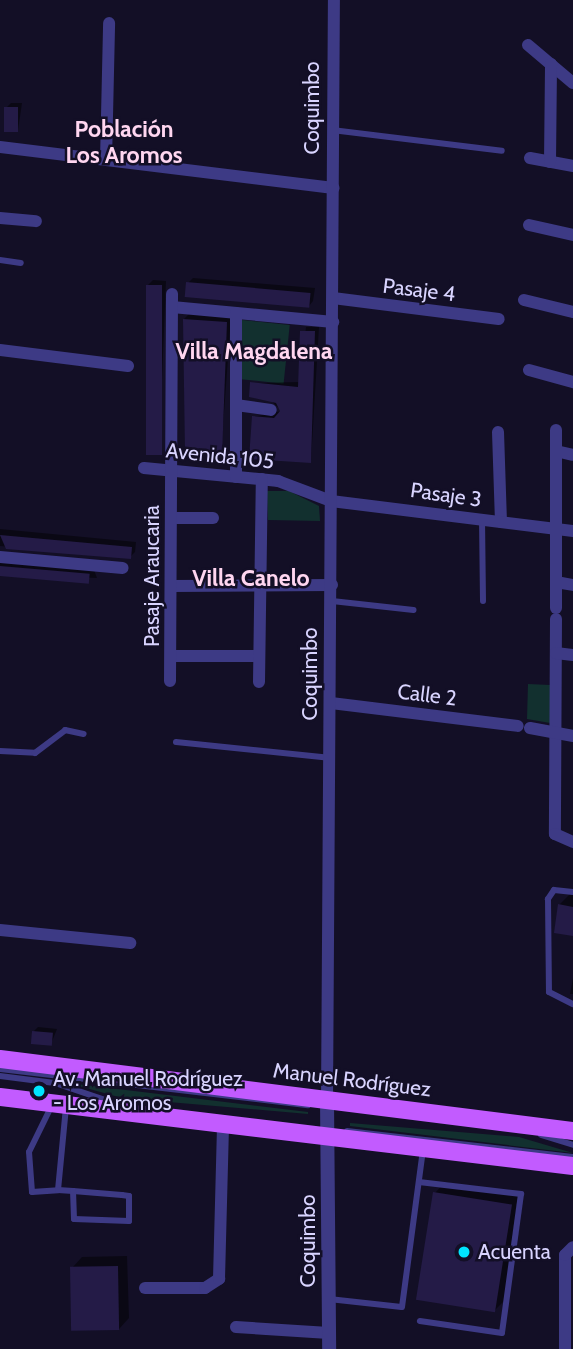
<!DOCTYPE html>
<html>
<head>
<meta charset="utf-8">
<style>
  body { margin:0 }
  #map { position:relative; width:573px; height:1349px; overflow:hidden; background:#130f26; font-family:Cabin,sans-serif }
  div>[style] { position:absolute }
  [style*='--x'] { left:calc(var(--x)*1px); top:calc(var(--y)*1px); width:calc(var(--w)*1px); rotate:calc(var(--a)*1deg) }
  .green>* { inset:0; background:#12302f; transform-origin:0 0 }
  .shadow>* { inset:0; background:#0007 }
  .building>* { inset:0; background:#241b47; transform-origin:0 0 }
  .service>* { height:6px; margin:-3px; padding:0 3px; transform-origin:3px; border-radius:3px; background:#3d3a85 }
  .minor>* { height:12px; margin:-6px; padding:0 6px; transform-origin:6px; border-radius:6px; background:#3d3a85 }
  .tertiary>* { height:14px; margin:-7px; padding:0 7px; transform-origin:7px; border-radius:7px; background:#3d3a85 }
  .primary>* { height:18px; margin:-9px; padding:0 9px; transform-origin:9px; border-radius:9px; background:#c25bff }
  .dots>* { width:19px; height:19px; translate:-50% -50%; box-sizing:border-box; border:4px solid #130f26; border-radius:50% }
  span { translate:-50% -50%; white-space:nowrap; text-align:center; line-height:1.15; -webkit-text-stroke:5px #130f26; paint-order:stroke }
  .street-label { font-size:21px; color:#d9d4ff }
  .poi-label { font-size:21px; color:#d9d4ff }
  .left { translate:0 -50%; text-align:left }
  .neighbourhood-label { font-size:23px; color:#ffd6f0; font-weight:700 }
</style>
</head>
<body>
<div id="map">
  <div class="green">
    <i style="left:242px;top:320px;width:48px;height:59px;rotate:6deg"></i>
    <i style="clip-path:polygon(267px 491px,289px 491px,319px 506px,320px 521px,268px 520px)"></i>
    <i style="clip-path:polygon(528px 684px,550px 685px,550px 723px,527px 719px)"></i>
    <i style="clip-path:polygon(68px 1083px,308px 1112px,308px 1114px,122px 1098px)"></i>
    <i style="clip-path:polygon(350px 1123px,519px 1137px,573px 1153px,350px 1126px)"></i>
  </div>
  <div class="shadow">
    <i style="clip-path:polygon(11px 103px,22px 103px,18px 130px,6px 108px)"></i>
    <i style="clip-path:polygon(193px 278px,315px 288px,313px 301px,309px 306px,188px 283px)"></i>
    <i style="clip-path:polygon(153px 280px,166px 281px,159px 453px,148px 285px)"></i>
    <i style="clip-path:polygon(189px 314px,231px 317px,221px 454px,184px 319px)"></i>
    <i style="clip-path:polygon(306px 327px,319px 327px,311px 461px,253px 417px,282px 411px,252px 383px,300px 382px)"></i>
    <i style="clip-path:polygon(0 529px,136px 542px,135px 552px,130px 557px,0 546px)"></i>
    <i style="clip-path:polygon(0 556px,94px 570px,97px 578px,0 574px)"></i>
    <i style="clip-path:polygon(570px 894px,573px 895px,573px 934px,559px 905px)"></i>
    <i style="clip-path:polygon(573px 978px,573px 994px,570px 994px)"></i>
    <i style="clip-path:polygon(38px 1027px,57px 1029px,51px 1044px,34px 1031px)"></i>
    <i style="clip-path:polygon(445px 1182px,522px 1195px,504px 1301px,494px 1311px,435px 1193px)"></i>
    <i style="clip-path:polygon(127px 1256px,129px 1318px,119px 1329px,72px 1268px,82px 1257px)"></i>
  </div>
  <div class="building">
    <i style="left:4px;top:107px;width:14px;height:25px"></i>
    <i style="left:186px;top:282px;width:125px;height:15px;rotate:5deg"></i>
    <i style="left:146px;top:285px;width:16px;height:170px"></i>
    <i style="clip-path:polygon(183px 319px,227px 322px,222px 456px,185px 452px)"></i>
    <i style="clip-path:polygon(300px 331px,315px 331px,311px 463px,249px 459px,252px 416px,274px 418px,280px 411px,276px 403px,249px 397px,250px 382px,298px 387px)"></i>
    <i style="clip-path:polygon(0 535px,132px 547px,131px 559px,6px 549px)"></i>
    <i style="left:0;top:566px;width:90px;height:10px;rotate:5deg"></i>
    <i style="clip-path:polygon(558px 904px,573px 907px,573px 936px,554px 933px)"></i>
    <i style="left:32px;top:1031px;width:21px;height:13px;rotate:5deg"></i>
    <i style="left:433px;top:1192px;width:80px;height:109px;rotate:9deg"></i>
    <i style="left:118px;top:1266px;width:64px;height:48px;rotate:89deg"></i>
  </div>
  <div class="service">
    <i style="--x:332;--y:130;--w:171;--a:7"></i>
    <i style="--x:0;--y:260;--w:21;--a:8"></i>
    <i style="--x:482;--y:519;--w:82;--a:89.3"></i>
    <i style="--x:332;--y:601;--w:82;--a:6.3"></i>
    <i style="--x:176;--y:742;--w:156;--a:5.9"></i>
    <i style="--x:0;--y:751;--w:35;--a:3"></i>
    <i style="--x:35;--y:753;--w:38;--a:-37"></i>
    <i style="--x:65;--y:730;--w:19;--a:12"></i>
    <i style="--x:573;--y:892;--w:19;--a:-174"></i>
    <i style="--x:554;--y:890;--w:11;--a:124"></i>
    <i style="--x:548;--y:899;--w:93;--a:89.4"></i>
    <i style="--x:549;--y:992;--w:27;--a:27"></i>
    <i style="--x:0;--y:1069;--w:310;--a:6.7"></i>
    <i style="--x:0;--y:1076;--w:55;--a:7.3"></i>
    <i style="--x:55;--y:1083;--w:65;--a:18.7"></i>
    <i style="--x:52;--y:1105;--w:52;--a:116.1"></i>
    <i style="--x:29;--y:1152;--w:40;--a:85.7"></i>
    <i style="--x:32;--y:1192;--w:26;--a:-4"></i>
    <i style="--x:58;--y:1190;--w:83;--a:-84.5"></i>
    <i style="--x:347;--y:1131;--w:227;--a:6.6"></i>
    <i style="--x:541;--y:1135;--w:34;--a:17"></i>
    <i style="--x:419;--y:1182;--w:103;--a:6.7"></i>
    <i style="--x:521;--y:1194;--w:140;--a:97.8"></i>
    <i style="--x:502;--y:1333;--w:83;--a:-171.7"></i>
    <i style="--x:58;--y:1190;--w:15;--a:4"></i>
    <i style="--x:73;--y:1191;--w:49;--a:4.7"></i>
    <i style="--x:122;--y:1195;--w:7;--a:8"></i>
    <i style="--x:129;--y:1196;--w:25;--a:90"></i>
    <i style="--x:129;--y:1221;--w:55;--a:-177.9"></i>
    <i style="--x:74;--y:1219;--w:28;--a:-92"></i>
    <i style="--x:329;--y:1299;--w:73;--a:6.3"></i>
    <i style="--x:402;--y:1307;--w:158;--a:-82.4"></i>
  </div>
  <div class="minor">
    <i style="--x:528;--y:45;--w:59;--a:40.2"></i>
    <i style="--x:0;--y:147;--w:336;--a:7"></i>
    <i style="--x:530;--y:158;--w:44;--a:10.5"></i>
    <i style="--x:106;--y:160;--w:137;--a:-88.7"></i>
    <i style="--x:550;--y:162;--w:98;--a:-89.4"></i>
    <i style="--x:0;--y:218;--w:36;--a:5"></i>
    <i style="--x:529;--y:225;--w:45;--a:12.8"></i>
    <i style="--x:333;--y:298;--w:167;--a:7.2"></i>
    <i style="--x:524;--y:300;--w:50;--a:13.8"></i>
    <i style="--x:172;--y:307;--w:162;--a:5.3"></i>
    <i style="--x:0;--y:350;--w:129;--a:7.1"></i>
    <i style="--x:529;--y:370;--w:46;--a:15.3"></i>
    <i style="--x:236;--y:405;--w:35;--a:8"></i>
    <i style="--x:498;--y:432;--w:90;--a:88.1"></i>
    <i style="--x:556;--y:451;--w:17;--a:13"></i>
    <i style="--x:144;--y:468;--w:135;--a:5.5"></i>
    <i style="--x:278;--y:481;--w:57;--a:20.7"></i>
    <i style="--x:331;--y:501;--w:244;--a:7.1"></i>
    <i style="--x:236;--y:477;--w:164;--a:-90"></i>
    <i style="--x:172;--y:518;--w:41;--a:0"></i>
    <i style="--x:0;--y:557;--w:123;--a:5.1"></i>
    <i style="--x:556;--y:582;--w:17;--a:10"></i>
    <i style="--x:171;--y:586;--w:161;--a:-0.4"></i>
    <i style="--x:556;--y:608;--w:178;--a:-90"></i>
    <i style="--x:556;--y:619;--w:215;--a:90.3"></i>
    <i style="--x:555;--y:834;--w:20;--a:24"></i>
    <i style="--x:556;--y:653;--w:17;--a:7"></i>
    <i style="--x:171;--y:656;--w:88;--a:0"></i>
    <i style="--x:170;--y:681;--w:387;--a:-89.7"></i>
    <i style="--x:259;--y:682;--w:203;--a:-89.2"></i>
    <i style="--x:331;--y:703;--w:188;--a:7"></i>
    <i style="--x:530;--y:728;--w:44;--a:10.5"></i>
    <i style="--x:0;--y:930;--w:131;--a:5.7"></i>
    <i style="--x:327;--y:1100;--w:1100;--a:-89.64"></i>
    <i style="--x:145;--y:1288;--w:60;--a:0"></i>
    <i style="--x:205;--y:1288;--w:17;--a:-33"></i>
    <i style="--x:219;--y:1279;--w:155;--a:-88.5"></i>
    <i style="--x:236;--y:1327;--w:93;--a:3.7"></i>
    <i style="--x:565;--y:1349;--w:94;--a:-90"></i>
    <i style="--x:565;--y:1255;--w:11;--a:-45"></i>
  </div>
  <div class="tertiary">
    <i style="--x:327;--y:1100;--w:249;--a:89.5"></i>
  </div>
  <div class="primary">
    <i style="--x:0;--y:1059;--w:578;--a:7.16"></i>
    <i style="--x:0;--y:1097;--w:577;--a:6.87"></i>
  </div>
  <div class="dots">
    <i style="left:39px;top:1091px;background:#00e5ff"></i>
    <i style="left:464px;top:1252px;background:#00e5ff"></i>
  </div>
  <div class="street-label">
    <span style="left:312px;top:108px;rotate:-90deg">Coquimbo</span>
    <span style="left:419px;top:290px;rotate:7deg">Pasaje 4</span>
    <span style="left:220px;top:456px;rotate:6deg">Avenida 105</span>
    <span style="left:446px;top:495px;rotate:8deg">Pasaje 3</span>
    <span style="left:152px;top:576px;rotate:-90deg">Pasaje Araucaria</span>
    <span style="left:310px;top:674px;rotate:-90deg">Coquimbo</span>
    <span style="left:427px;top:695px;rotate:7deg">Calle 2</span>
    <span style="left:352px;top:1080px;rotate:7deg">Manuel Rodríguez</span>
    <span style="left:308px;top:1241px;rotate:-90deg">Coquimbo</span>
  </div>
  <div class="poi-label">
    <span class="left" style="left:53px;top:1091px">Av. Manuel Rodríguez<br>- Los Aromos</span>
    <span class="left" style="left:478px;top:1252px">Acuenta</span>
  </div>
  <div class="neighbourhood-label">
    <span style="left:124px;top:142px">Población<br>Los Aromos</span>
    <span style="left:254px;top:351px">Villa Magdalena</span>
    <span style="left:251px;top:578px">Villa Canelo</span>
  </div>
</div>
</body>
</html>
